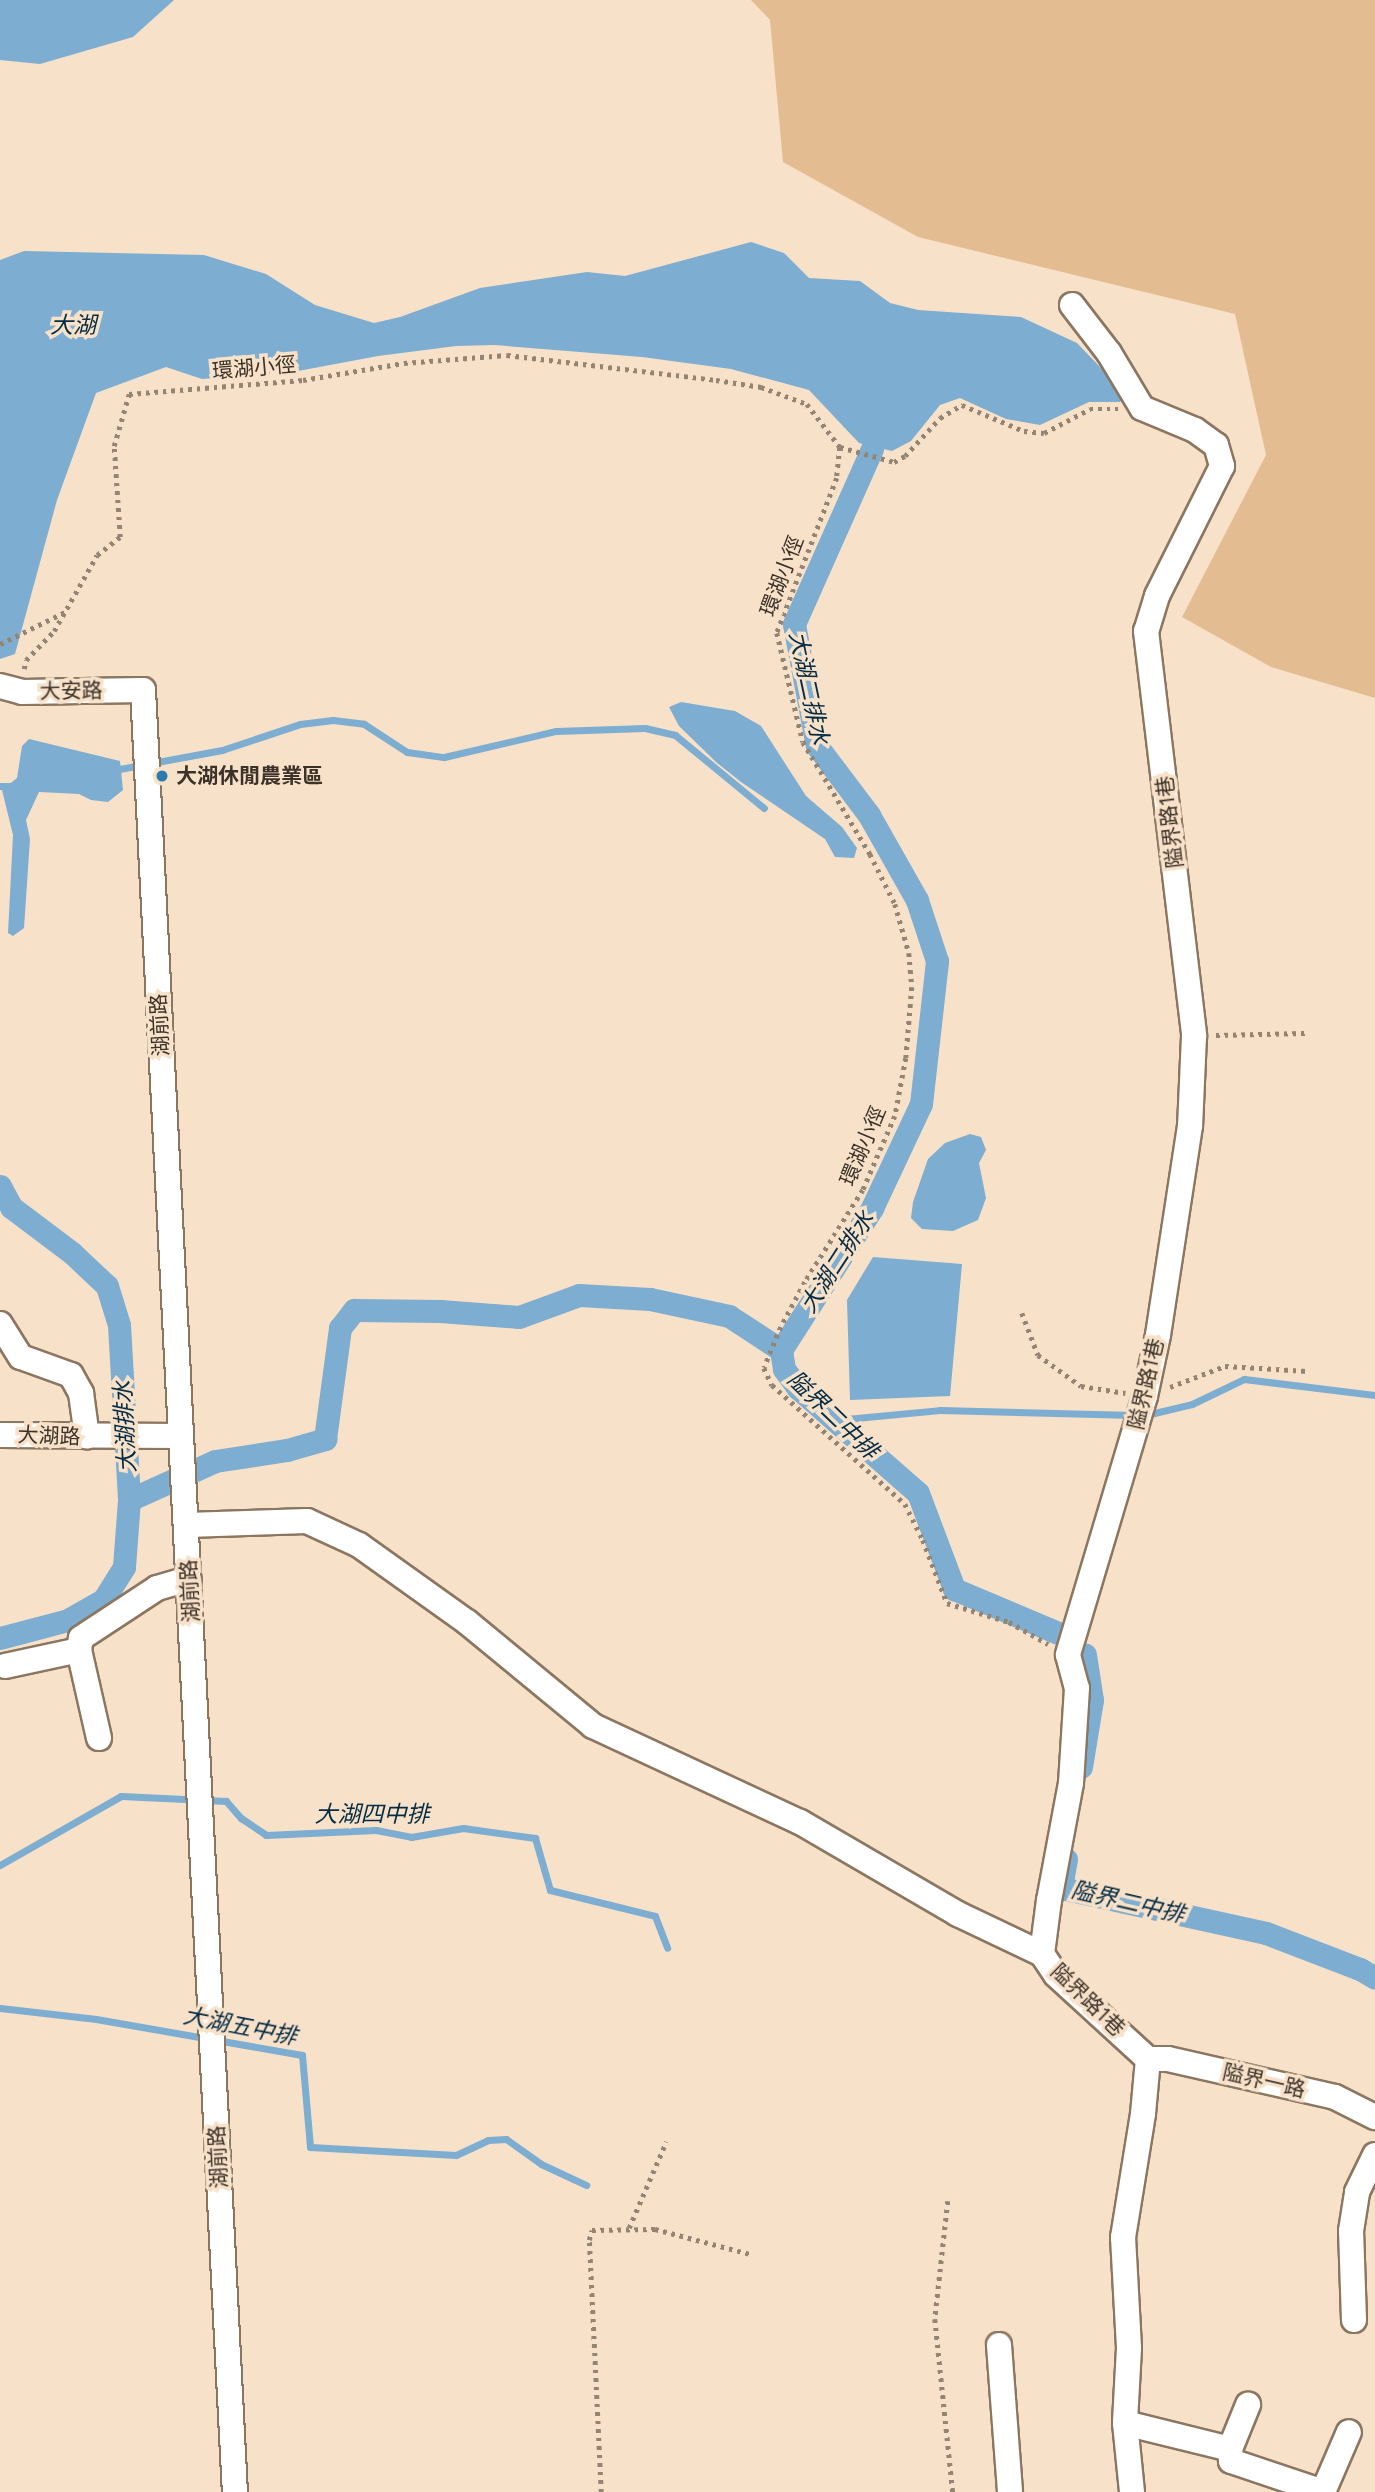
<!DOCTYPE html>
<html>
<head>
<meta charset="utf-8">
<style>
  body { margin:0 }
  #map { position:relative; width:1375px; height:2492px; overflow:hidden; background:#f8e1c9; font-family:Figtree,"Noto Sans TC",sans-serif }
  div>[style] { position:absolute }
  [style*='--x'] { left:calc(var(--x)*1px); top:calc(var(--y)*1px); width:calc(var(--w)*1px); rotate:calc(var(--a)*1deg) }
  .green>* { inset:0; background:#e4bc92 }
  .water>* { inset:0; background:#7dadd0 }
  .stream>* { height:7px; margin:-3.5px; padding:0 3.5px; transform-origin:3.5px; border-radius:3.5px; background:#7dadd0 }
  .canal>* { height:23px; margin:-11.5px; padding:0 11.5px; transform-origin:11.5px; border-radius:11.5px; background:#7dadd0 }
  .path>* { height:4.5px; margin-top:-2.25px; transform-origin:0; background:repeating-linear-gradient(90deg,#938474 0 3.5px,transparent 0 8.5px) }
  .roads { filter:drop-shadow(2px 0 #8b7661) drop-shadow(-2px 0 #8b7661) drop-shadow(0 2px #8b7661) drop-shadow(0 -2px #8b7661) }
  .minor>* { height:24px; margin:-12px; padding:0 12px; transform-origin:12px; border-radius:12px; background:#fff }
  .dots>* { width:19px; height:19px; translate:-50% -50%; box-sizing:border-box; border:4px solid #f8e1c9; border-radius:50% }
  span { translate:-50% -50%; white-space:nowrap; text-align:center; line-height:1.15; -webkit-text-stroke:7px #f8e1c9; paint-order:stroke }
  .street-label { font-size:21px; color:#3b3229 }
  .poi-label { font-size:21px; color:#3b3229; font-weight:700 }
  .left { translate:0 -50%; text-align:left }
  .water-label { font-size:23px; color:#042c44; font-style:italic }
</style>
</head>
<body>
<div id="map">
  <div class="green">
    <i style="clip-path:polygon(751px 0,1375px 0,1375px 698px,1271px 667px,1182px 617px,1266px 455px,1235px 314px,918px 237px,783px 162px,770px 20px)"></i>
  </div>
  <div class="water">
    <i style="clip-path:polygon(0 0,174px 0,133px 37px,40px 64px,0 60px)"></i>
    <i style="clip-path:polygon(751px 242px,784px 253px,809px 278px,860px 281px,890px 303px,918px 310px,1021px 317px,1077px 343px,1125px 393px,1120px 402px,1089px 402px,1040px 425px,1006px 419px,960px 398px,940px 405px,911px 441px,892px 451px,859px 443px,809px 390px,731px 369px,642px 357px,494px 345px,456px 346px,378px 356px,298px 371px,202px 379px,166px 367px,96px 393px,57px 500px,15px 654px,0 659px,0 260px,24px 251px,204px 255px,266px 274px,315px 305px,374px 323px,400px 317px,480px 288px,587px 272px,625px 276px)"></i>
    <i style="clip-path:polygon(681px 702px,735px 711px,761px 726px,806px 796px,842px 827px,857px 848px,854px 858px,835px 857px,825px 839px,741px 782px,716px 762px,679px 726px,669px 707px)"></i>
    <i style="clip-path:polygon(29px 739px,120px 761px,123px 790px,108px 802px,91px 800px,79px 794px,39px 792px,26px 820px,30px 839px,24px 928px,13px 936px,8px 933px,13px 835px,2px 790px,17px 778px,22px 746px)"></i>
    <i style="clip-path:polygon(970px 1134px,981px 1137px,986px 1150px,979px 1163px,986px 1198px,978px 1220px,953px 1231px,922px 1229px,911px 1218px,913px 1202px,928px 1159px,945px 1143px)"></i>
    <i style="clip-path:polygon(873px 1257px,962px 1264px,950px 1396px,850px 1400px,847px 1300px)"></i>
  </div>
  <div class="stream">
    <i style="--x:114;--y:770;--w:110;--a:-10.5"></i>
    <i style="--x:222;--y:750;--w:82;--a:-18.4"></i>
    <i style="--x:300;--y:724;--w:33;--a:-7"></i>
    <i style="--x:333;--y:720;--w:31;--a:7"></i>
    <i style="--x:364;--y:724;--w:51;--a:33.1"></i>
    <i style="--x:407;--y:752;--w:37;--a:8"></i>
    <i style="--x:444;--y:757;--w:115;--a:-13.1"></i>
    <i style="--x:556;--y:731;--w:89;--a:-1.9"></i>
    <i style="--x:645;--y:728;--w:31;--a:13"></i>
    <i style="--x:675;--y:735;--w:115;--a:39.4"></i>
    <i style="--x:0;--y:786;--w:14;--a:0"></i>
    <i style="--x:1146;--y:1415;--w:47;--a:-13.4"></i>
    <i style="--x:1192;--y:1404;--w:58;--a:-25.7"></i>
    <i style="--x:1244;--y:1379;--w:132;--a:7"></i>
    <i style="--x:835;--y:1420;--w:105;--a:-5.4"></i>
    <i style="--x:940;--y:1410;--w:194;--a:1.5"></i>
    <i style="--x:0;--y:1865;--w:139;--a:-29.7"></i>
    <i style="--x:121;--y:1796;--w:105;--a:2.7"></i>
    <i style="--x:226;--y:1801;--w:23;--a:49"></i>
    <i style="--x:241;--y:1818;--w:30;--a:34"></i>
    <i style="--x:266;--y:1835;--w:110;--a:-2.6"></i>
    <i style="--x:376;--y:1830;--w:36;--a:11"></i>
    <i style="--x:411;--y:1837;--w:53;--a:-9.8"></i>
    <i style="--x:463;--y:1828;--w:73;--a:7.9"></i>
    <i style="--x:535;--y:1838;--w:54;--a:73.9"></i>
    <i style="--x:550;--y:1890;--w:108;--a:13.9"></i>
    <i style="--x:655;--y:1916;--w:34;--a:69"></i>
    <i style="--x:0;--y:2008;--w:97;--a:6.5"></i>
    <i style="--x:96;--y:2019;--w:209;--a:9.9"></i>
    <i style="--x:302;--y:2055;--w:92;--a:85"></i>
    <i style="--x:310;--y:2147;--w:146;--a:3.1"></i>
    <i style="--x:456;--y:2155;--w:35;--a:-25"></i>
    <i style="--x:488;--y:2140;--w:18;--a:-3"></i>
    <i style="--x:506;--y:2139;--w:43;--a:35.5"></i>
    <i style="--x:541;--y:2164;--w:50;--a:25"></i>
  </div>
  <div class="canal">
    <i style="--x:0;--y:1186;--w:24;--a:62"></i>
    <i style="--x:11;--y:1207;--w:76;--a:37"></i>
    <i style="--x:72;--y:1253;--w:48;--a:43.3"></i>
    <i style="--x:107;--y:1286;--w:41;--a:72.9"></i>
    <i style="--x:119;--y:1325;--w:175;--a:86.7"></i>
    <i style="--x:129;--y:1500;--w:67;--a:94.3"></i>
    <i style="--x:124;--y:1567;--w:39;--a:122"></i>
    <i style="--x:103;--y:1600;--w:40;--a:150.3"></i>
    <i style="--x:68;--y:1620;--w:70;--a:165.2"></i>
    <i style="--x:781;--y:1350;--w:169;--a:-57.3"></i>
    <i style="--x:872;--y:1208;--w:115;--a:-64.8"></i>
    <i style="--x:921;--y:1104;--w:144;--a:-83.6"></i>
    <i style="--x:937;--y:961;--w:64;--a:-108.2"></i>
    <i style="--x:917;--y:900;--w:98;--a:-119.5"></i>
    <i style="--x:869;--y:815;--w:86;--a:-127"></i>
    <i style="--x:817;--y:746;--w:124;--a:-100.7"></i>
    <i style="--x:794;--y:624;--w:192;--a:-66"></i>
    <i style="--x:781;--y:1350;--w:19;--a:81"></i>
    <i style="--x:784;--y:1369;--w:24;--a:54"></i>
    <i style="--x:798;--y:1388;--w:159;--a:41.2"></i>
    <i style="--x:918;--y:1493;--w:103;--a:69.4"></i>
    <i style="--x:954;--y:1589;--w:121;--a:22.9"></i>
    <i style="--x:129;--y:1500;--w:94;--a:-24.4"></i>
    <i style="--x:215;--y:1461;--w:73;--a:-8.7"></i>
    <i style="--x:287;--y:1450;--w:40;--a:-16"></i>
    <i style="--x:325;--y:1439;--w:112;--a:-82.3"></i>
    <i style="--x:340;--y:1328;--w:23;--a:-52"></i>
    <i style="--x:354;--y:1310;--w:86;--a:0.7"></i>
    <i style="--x:440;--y:1311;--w:79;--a:4.3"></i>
    <i style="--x:519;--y:1317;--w:64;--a:-20.1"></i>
    <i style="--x:579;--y:1295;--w:71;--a:3.2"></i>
    <i style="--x:650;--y:1299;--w:81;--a:12.1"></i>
    <i style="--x:729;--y:1316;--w:62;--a:33.2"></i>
    <i style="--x:1081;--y:1767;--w:68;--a:-80.7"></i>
    <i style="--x:1092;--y:1700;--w:46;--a:-98.8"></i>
    <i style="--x:1066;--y:1859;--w:29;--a:100"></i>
    <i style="--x:1061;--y:1888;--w:210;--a:12.4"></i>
    <i style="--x:1266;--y:1933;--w:101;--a:21"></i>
    <i style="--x:1360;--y:1969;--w:17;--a:31"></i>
  </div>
  <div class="path">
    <i style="--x:840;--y:447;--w:56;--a:15.5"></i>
    <i style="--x:894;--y:462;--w:13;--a:-29"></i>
    <i style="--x:905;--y:456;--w:52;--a:-47.4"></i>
    <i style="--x:940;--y:418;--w:26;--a:-31"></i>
    <i style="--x:962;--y:405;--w:67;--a:22.8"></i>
    <i style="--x:1024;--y:431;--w:20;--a:6"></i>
    <i style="--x:1044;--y:433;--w:52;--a:-27.6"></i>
    <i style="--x:1090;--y:409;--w:28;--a:0"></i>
    <i style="--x:0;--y:644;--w:72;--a:-26.2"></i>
    <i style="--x:24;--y:669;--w:9;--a:-77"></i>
    <i style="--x:26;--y:660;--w:40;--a:-46"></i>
    <i style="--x:54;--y:631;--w:87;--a:-60.5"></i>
    <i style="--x:97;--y:555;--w:29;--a:-38"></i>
    <i style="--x:120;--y:537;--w:91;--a:-93.8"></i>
    <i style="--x:114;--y:446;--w:54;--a:-73.9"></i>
    <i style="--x:129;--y:394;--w:175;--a:-4.6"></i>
    <i style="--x:303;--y:380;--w:102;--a:-9.6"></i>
    <i style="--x:404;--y:363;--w:103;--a:-4.4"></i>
    <i style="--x:507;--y:355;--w:210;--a:6.8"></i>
    <i style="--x:716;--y:380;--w:46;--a:8.8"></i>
    <i style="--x:761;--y:387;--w:49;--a:20.3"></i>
    <i style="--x:807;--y:404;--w:54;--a:52.5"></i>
    <i style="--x:840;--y:447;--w:31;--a:96"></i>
    <i style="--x:837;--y:478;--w:166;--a:111.2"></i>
    <i style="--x:777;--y:633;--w:112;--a:76.6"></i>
    <i style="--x:803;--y:742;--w:131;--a:59.1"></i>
    <i style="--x:870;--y:854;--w:56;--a:63.4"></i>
    <i style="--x:895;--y:904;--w:51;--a:74.1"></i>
    <i style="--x:909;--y:953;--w:34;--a:85"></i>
    <i style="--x:912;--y:987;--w:71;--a:94.8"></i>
    <i style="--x:906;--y:1058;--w:59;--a:100.7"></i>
    <i style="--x:895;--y:1116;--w:81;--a:113.4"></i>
    <i style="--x:863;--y:1190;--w:109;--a:122.2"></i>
    <i style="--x:805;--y:1282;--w:51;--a:118.1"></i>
    <i style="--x:781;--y:1327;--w:44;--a:112.5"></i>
    <i style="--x:764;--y:1368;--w:19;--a:65"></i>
    <i style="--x:772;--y:1385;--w:178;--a:41.8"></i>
    <i style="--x:905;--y:1504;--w:40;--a:63.4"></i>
    <i style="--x:923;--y:1540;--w:67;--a:69.1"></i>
    <i style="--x:947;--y:1603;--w:65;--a:17"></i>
    <i style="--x:1009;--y:1622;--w:45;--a:29.4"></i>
    <i style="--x:1216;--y:1035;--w:89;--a:-1.3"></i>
    <i style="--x:1022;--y:1313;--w:45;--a:69.1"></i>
    <i style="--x:1038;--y:1355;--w:53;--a:35.8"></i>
    <i style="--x:1081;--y:1386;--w:45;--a:9"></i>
    <i style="--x:1170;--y:1387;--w:59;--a:-20.9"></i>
    <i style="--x:1225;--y:1366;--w:83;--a:3.4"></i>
    <i style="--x:948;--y:2201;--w:119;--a:96.3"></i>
    <i style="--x:935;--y:2319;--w:174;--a:84.1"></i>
    <i style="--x:629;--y:2228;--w:94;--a:-66.7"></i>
    <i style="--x:601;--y:2492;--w:252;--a:-92.7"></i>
    <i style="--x:589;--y:2240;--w:10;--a:-73"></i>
    <i style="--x:592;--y:2230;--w:63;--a:-0.9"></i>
    <i style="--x:655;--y:2229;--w:98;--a:14.7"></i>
  </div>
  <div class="roads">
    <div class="minor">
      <i style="--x:1072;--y:305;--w:61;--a:52.4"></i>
      <i style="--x:1109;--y:353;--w:64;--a:59"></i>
      <i style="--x:1142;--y:408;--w:57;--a:22.5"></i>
      <i style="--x:1195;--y:430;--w:26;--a:36"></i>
      <i style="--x:1216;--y:445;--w:22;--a:74"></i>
      <i style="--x:1222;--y:466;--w:145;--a:116.6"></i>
      <i style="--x:1157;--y:596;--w:37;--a:107"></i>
      <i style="--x:1146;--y:631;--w:408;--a:83.2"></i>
      <i style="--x:1194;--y:1036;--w:90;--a:92.5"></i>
      <i style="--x:1190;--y:1126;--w:211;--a:98.7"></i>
      <i style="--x:1158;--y:1335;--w:62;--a:102"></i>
      <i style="--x:1145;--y:1396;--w:270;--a:106.6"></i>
      <i style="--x:1068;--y:1655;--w:34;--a:75"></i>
      <i style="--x:1077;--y:1688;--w:95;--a:93.6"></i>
      <i style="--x:1071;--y:1783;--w:119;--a:100.6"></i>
      <i style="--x:1049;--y:1900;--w:54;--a:97.4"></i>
      <i style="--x:1042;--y:1954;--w:25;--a:56"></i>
      <i style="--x:1056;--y:1975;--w:125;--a:42.4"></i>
      <i style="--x:1148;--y:2059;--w:55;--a:95.2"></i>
      <i style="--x:1143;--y:2114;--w:125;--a:99.2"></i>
      <i style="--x:1123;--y:2237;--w:111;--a:86.9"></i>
      <i style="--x:1129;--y:2348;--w:75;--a:93.1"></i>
      <i style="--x:1125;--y:2423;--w:69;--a:84.2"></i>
      <i style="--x:0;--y:686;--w:23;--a:15"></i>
      <i style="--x:22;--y:692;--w:121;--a:-0.9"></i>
      <i style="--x:143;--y:690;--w:1804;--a:87.08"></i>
      <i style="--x:0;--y:1324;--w:39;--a:58"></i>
      <i style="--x:21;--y:1357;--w:53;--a:19.8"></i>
      <i style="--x:71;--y:1375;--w:21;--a:61"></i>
      <i style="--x:81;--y:1393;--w:44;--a:82.2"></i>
      <i style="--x:0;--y:1435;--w:181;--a:0.3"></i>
      <i style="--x:187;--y:1525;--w:120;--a:-1.9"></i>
      <i style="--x:307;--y:1521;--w:57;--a:24.8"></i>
      <i style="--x:359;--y:1545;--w:133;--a:35.5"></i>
      <i style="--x:467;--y:1622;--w:163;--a:39.5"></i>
      <i style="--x:593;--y:1726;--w:228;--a:24.9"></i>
      <i style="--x:800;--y:1822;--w:183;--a:30.2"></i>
      <i style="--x:958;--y:1914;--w:93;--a:25.5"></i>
      <i style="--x:5;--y:1666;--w:76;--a:-12.2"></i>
      <i style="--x:99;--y:1738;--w:90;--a:-102.8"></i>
      <i style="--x:79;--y:1650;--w:12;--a:-81"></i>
      <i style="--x:81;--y:1638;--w:91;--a:-33.3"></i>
      <i style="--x:157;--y:1588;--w:33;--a:-16"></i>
      <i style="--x:1148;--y:2059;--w:20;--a:0"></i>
      <i style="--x:1168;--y:2059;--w:171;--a:12.8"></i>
      <i style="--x:1335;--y:2097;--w:45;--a:26.6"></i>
      <i style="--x:1354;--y:2320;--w:89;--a:-91.9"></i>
      <i style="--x:1351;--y:2231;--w:39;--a:-81"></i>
      <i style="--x:1357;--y:2192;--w:41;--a:-64.1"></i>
      <i style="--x:999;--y:2345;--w:147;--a:85.7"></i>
      <i style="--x:1125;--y:2423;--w:108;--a:13.9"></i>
      <i style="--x:1230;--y:2449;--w:12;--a:85"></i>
      <i style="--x:1231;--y:2461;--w:97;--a:18.6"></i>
      <i style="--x:1230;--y:2449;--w:48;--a:-67.8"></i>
      <i style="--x:1323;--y:2492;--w:65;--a:-66.6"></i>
    </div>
  </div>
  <div class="dots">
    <i style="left:162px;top:776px;background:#2d7bad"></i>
  </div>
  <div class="street-label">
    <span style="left:254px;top:368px;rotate:-5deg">環湖小徑</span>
    <span style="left:782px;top:576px;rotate:-69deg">環湖小徑</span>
    <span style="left:71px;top:691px;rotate:-1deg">大安路</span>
    <span style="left:1170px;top:822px;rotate:-97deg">隘界路1巷</span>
    <span style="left:160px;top:1025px;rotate:-93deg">湖前路</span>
    <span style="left:863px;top:1146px;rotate:-67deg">環湖小徑</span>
    <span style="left:1146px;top:1384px;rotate:-77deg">隘界路1巷</span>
    <span style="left:49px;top:1436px;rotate:2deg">大湖路</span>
    <span style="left:190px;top:1591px;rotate:-93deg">湖前路</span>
    <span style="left:1088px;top:2000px;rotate:44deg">隘界路1巷</span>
    <span style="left:1264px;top:2081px;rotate:13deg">隘界一路</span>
    <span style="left:218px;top:2157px;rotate:-93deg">湖前路</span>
  </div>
  <div class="poi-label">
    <span class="left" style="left:176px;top:776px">大湖休閒農業區</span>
  </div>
  <div class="water-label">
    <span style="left:73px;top:325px">大湖</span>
    <span style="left:809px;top:688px;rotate:78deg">大湖二排水</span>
    <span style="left:837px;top:1262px;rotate:-57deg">大湖二排水</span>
    <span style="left:833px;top:1415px;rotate:44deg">隘界二中排</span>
    <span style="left:125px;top:1427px;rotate:-93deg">大湖排水</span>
    <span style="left:372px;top:1814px">大湖四中排</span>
    <span style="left:1128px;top:1902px;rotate:13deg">隘界二中排</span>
    <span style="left:240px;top:2026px;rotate:11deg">大湖五中排</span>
  </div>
</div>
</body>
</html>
